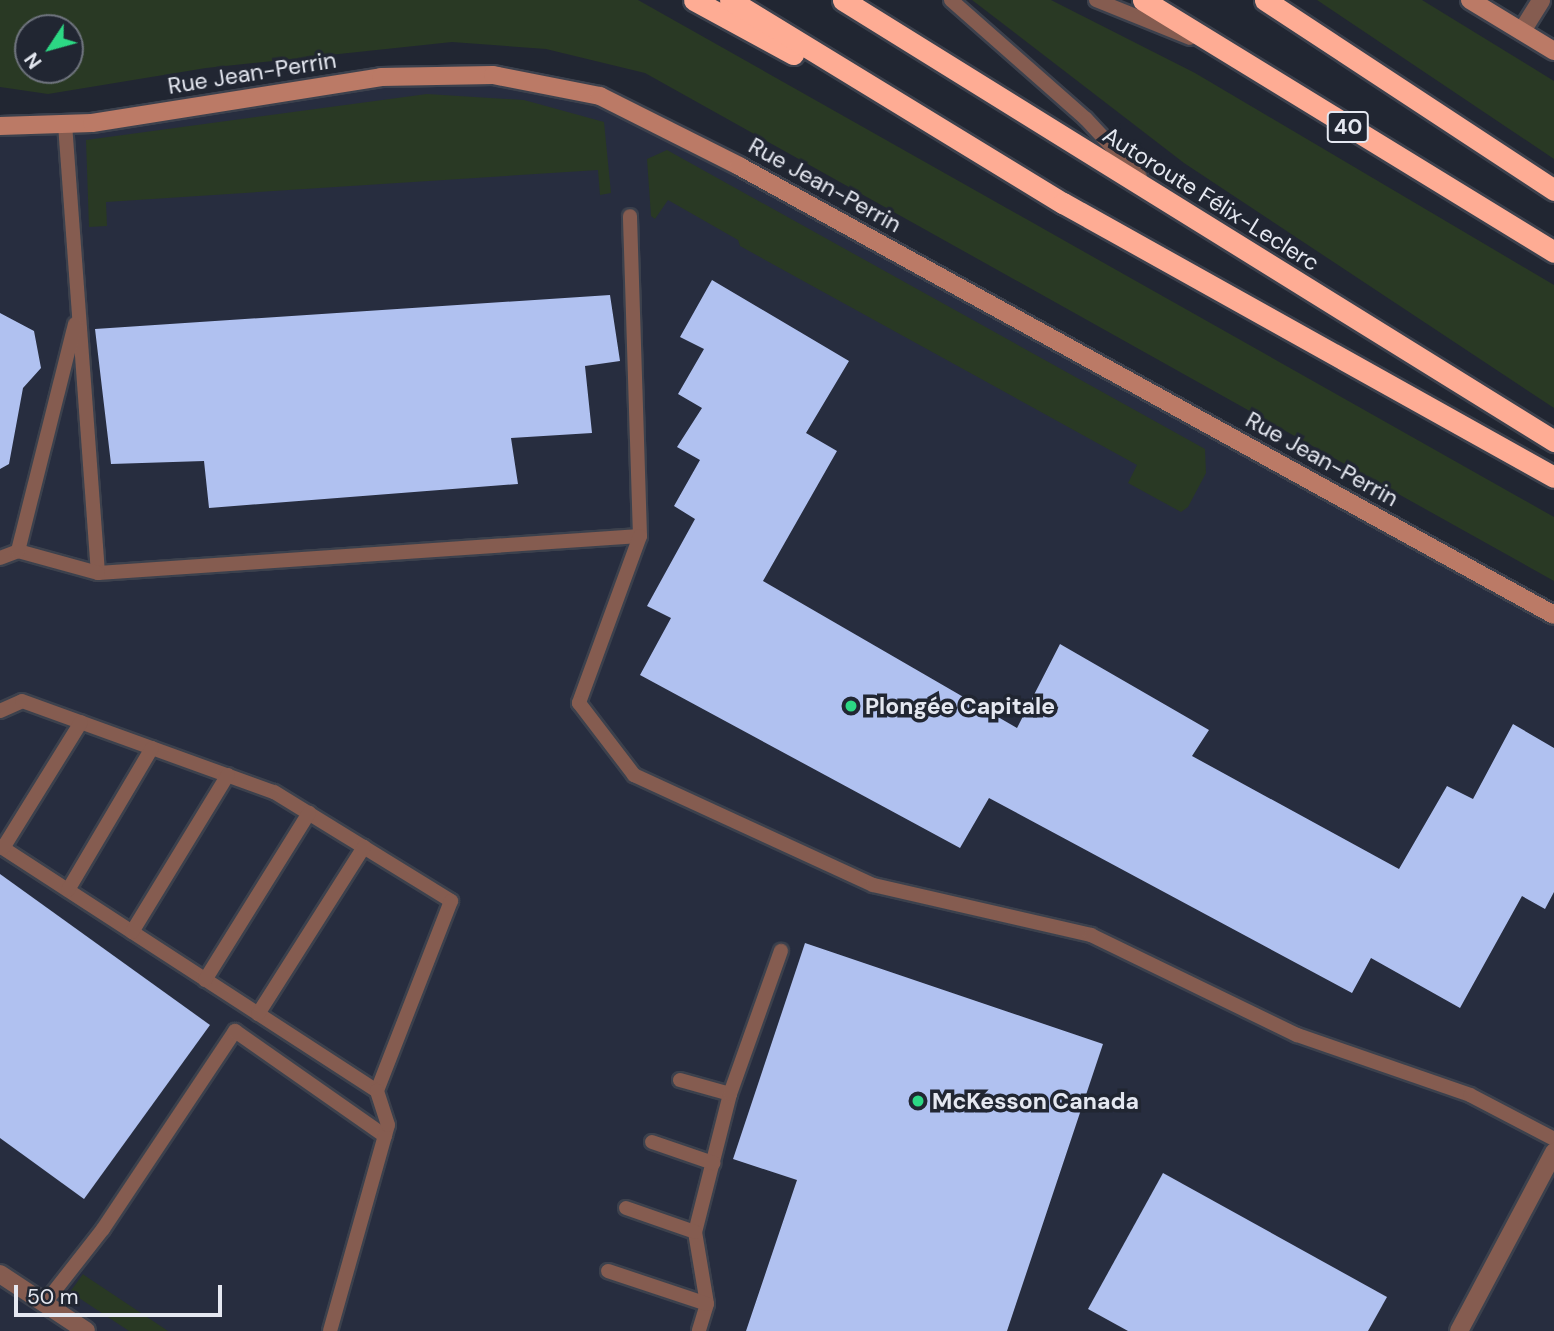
<!DOCTYPE html>
<html>
<head>
<meta charset="utf-8">
<style>
  body { margin:0 }
  #map { position:relative; width:1554px; height:1331px; overflow:hidden; background:#212632; font-family:"DM Sans",sans-serif }
  div>[style] { position:absolute }
  [style*='--x'] { left:calc(var(--x)*1px); top:calc(var(--y)*1px); width:calc(var(--w)*1px); rotate:calc(var(--a)*1deg) }
  .built>* { inset:0; background:#272d3f }
  .green>* { inset:0; background:#293924 }
  .building>* { inset:0; background:#b0c1f0 }
  .roads { filter:drop-shadow(2px 0 #3c414d) drop-shadow(-2px 0 #3c414d) drop-shadow(0 2px #3c414d) drop-shadow(0 -2px #3c414d) }
  .lane>* { height:14px; margin:-7px; padding:0 7px; transform-origin:7px; border-radius:7px; background:#855c50 }
  .street>* { height:18px; margin:-9px; padding:0 9px; transform-origin:9px; border-radius:9px; background:#855c50 }
  .secondary>* { height:18px; margin:-9px; padding:0 9px; transform-origin:9px; border-radius:9px; background:#bb7a66 }
  .highway>* { height:21px; margin:-10.5px; padding:0 10.5px; transform-origin:10.5px; border-radius:10.5px; background:#feac94 }
  .dots>* { width:19px; height:19px; translate:-50% -50%; box-sizing:border-box; border:4px solid #212632; border-radius:50% }
  span { translate:-50% -50%; white-space:nowrap; text-align:center; line-height:1.15; -webkit-text-stroke:7px #212632; paint-order:stroke }
  .shield-label span { padding:2px 5px; background:#212632; border:2px solid; border-radius:5px; -webkit-text-stroke-width:0 }
  .shield-label { font-size:21px; color:#e5e8f1; font-weight:700 }
  .street-label { font-size:23px; color:#e5e8f1 }
  .poi-label { font-size:23px; color:#e5e8f1; font-weight:700 }
  .left { translate:0 -50%; text-align:left }
  .north { position:absolute; left:14px; top:14px; width:70px; height:70px; box-sizing:border-box; background:#212632; border:2px solid #6f747e; border-radius:50%; rotate:234deg; font-size:19px; font-weight:700; line-height:28px; text-align:center; color:#e5e8f1 }
  .north::after { content:''; display:block; margin:auto; width:24px; height:32px; background:#2cd884; clip-path:polygon(50% 0,100% 100%,50% 72%,0 100%) }
  .scale { position:absolute; left:14px; top:1285px; width:208px; height:32px; box-sizing:border-box; border:4px solid #e5e8f1; border-top:0; padding-left:9px; font-size:21px; line-height:24px; white-space:nowrap; color:#e5e8f1; -webkit-text-stroke:5px #212632; paint-order:stroke }
</style>
</head>
<body>
<div id="map">
  <div class="built">
    <i style="clip-path:polygon(493px 75px,600px 96px,1554px 615px,1554px 1331px,0 1331px,0 126px,381px 77px)"></i>
  </div>
  <div class="green">
    <i style="clip-path:polygon(evenodd,0 0,638px 0,1554px 517px,1554px 581px,645px 73px,546px 49px,452px 42px,206px 68px,48px 94px,0 87px,0 0,28px 28px,70px 28px,70px 70px,28px 70px,28px 28px)"></i>
    <i style="clip-path:polygon(972px 0,1051px 0,1195px 73px,1554px 285px,1554px 408px,1184px 163px)"></i>
    <i style="clip-path:polygon(1317px 0,1422px 0,1554px 81px,1554px 159px)"></i>
    <i style="clip-path:polygon(427px 94px,524px 100px,604px 122px,611px 193px,600px 195px,598px 170px,106px 202px,107px 226px,89px 227px,86px 140px)"></i>
    <i style="clip-path:polygon(667px 150px,1205px 449px,1206px 473px,1188px 507px,1181px 512px,1128px 483px,1137px 465px,740px 246px,738px 240px,668px 200px,655px 219px,651px 216px,647px 159px)"></i>
    <i style="clip-path:polygon(83px 1274px,84px 1275px,168px 1331px,129px 1331px,70px 1292px)"></i>
  </div>
  <div class="building">
    <i style="clip-path:polygon(712px 280px,849px 361px,806px 433px,837px 451px,763px 581px,1017px 728px,1060px 644px,1209px 730px,1192px 756px,1399px 869px,1447px 786px,1473px 799px,1513px 724px,1554px 748px,1554px 892px,1545px 909px,1522px 896px,1460px 1008px,1371px 958px,1352px 993px,989px 798px,960px 848px,640px 675px,671px 618px,647px 606px,695px 519px,674px 506px,700px 460px,677px 447px,702px 408px,678px 394px,704px 349px,680px 337px)"></i>
    <i style="clip-path:polygon(610px 295px,620px 361px,585px 366px,592px 433px,511px 438px,518px 484px,209px 508px,204px 461px,111px 464px,95px 329px)"></i>
    <i style="clip-path:polygon(0 313px,34px 331px,41px 368px,23px 388px,9px 464px,0 469px)"></i>
    <i style="clip-path:polygon(0 874px,210px 1025px,84px 1199px,0 1138px)"></i>
    <i style="clip-path:polygon(805px 943px,1103px 1044px,1007px 1331px,746px 1331px,797px 1180px,733px 1159px)"></i>
    <i style="clip-path:polygon(1163px 1173px,1387px 1297px,1368px 1331px,1128px 1331px,1088px 1309px)"></i>
  </div>
  <div class="roads">
    <div class="lane">
      <i style="--x:951;--y:0;--w:180;--a:41.4"></i>
      <i style="--x:1086;--y:119;--w:79;--a:47"></i>
      <i style="--x:1096;--y:0;--w:101;--a:22"></i>
      <i style="--x:65;--y:124;--w:450;--a:85.8"></i>
      <i style="--x:98;--y:573;--w:543;--a:-3.91"></i>
      <i style="--x:640;--y:536;--w:320;--a:-91.8"></i>
      <i style="--x:640;--y:536;--w:178;--a:110.1"></i>
      <i style="--x:579;--y:703;--w:91;--a:52.6"></i>
      <i style="--x:634;--y:775;--w:263;--a:24.7"></i>
      <i style="--x:873;--y:885;--w:224;--a:12.9"></i>
      <i style="--x:1091;--y:935;--w:229;--a:25.9"></i>
      <i style="--x:1297;--y:1035;--w:183;--a:19.1"></i>
      <i style="--x:1470;--y:1095;--w:95;--a:27.6"></i>
      <i style="--x:18;--y:551;--w:83;--a:15.4"></i>
      <i style="--x:0;--y:558;--w:19;--a:-21"></i>
      <i style="--x:18;--y:551;--w:234;--a:-75.9"></i>
      <i style="--x:0;--y:711;--w:24;--a:-24"></i>
      <i style="--x:22;--y:701;--w:268;--a:19.9"></i>
      <i style="--x:274;--y:792;--w:208;--a:31.6"></i>
      <i style="--x:451;--y:901;--w:204;--a:111.3"></i>
      <i style="--x:377;--y:1091;--w:450;--a:-147"></i>
      <i style="--x:3;--y:848;--w:148;--a:-58.2"></i>
      <i style="--x:68;--y:890;--w:165;--a:-59.4"></i>
      <i style="--x:132;--y:932;--w:184;--a:-58.6"></i>
      <i style="--x:205;--y:980;--w:197;--a:-58.1"></i>
      <i style="--x:258;--y:1014;--w:198;--a:-57.6"></i>
      <i style="--x:680;--y:1080;--w:52;--a:15.6"></i>
      <i style="--x:730;--y:1094;--w:142;--a:104.2"></i>
      <i style="--x:695;--y:1232;--w:73;--a:80.5"></i>
      <i style="--x:707;--y:1304;--w:28;--a:107"></i>
      <i style="--x:730;--y:1094;--w:152;--a:-70.4"></i>
      <i style="--x:652;--y:1142;--w:65;--a:19"></i>
      <i style="--x:626;--y:1208;--w:73;--a:19.2"></i>
      <i style="--x:608;--y:1271;--w:104;--a:18.4"></i>
      <i style="--x:45;--y:1303;--w:94;--a:-51.9"></i>
      <i style="--x:103;--y:1229;--w:238;--a:-56.3"></i>
      <i style="--x:235;--y:1031;--w:183;--a:35"></i>
      <i style="--x:330;--y:1331;--w:214;--a:-74.3"></i>
      <i style="--x:388;--y:1125;--w:36;--a:-108"></i>
    </div>
    <div class="street">
      <i style="--x:1522;--y:31;--w:36;--a:-58"></i>
      <i style="--x:0;--y:1274;--w:103;--a:33.5"></i>
      <i style="--x:1459;--y:1331;--w:203;--a:-62"></i>
    </div>
    <div class="secondary">
      <i style="--x:1470;--y:0;--w:98;--a:31.3"></i>
      <i style="--x:0;--y:126;--w:92;--a:-1.9"></i>
      <i style="--x:92;--y:123;--w:293;--a:-9"></i>
      <i style="--x:381;--y:77;--w:112;--a:-1"></i>
      <i style="--x:493;--y:75;--w:109;--a:11.1"></i>
      <i style="--x:600;--y:96;--w:156;--a:26.7"></i>
      <i style="--x:739;--y:166;--w:930;--a:28.85"></i>
    </div>
    <div class="highway">
      <i style="--x:694;--y:0;--w:113;--a:28.6"></i>
      <i style="--x:730;--y:0;--w:390;--a:31.4"></i>
      <i style="--x:1063;--y:203;--w:562;--a:29.16"></i>
      <i style="--x:843;--y:0;--w:837;--a:31.81"></i>
      <i style="--x:1143;--y:0;--w:482;--a:31.5"></i>
      <i style="--x:1265;--y:0;--w:346;--a:33.3"></i>
    </div>
  </div>
  <div class="dots">
    <i style="left:851px;top:706px;background:#2cd884"></i>
    <i style="left:918px;top:1101px;background:#2cd884"></i>
  </div>
  <div class="shield-label">
    <span style="left:1348px;top:127px">40</span>
  </div>
  <div class="street-label">
    <span style="left:252px;top:73px;rotate:-9deg">Rue Jean-Perrin</span>
    <span style="left:825px;top:185px;rotate:29deg">Rue Jean-Perrin</span>
    <span style="left:1211px;top:199px;rotate:32deg">Autoroute Félix-Leclerc</span>
    <span style="left:1322px;top:459px;rotate:29deg">Rue Jean-Perrin</span>
  </div>
  <div class="poi-label">
    <span class="left" style="left:865px;top:706px">Plongée Capitale</span>
    <span class="left" style="left:932px;top:1101px">McKesson Canada</span>
  </div>
  <div class="north">N</div>
  <div class="scale">50 m</div>
</div>
</body>
</html>
